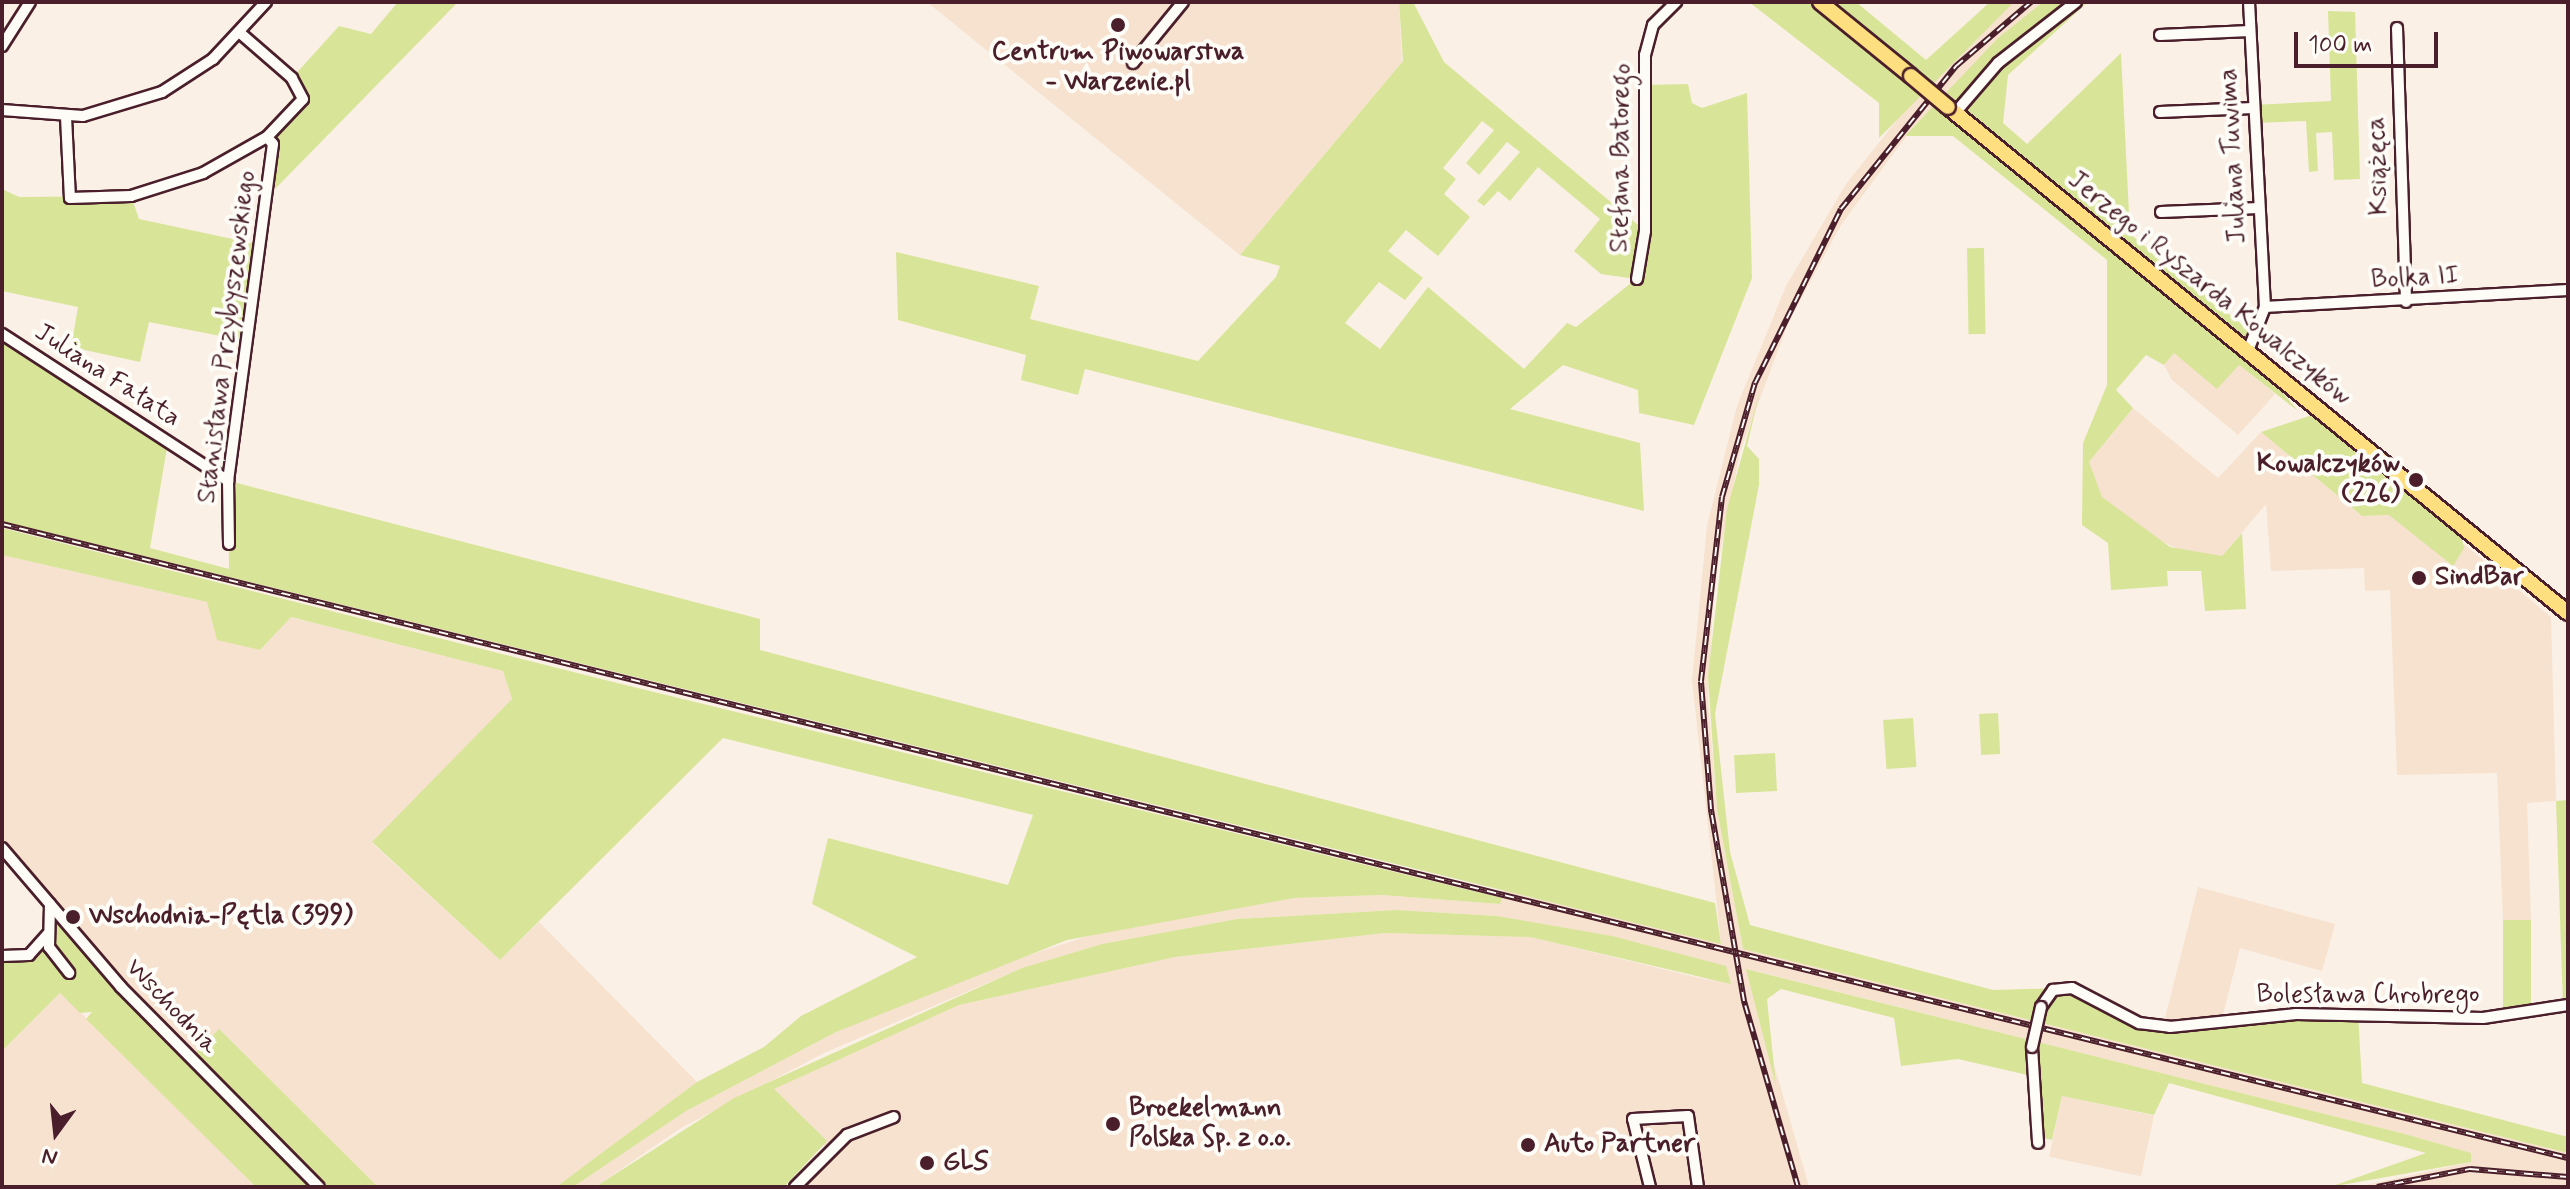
<!DOCTYPE html>
<html>
<head>
<meta charset="utf-8">
<style>
  body { margin:0 }
  #map { position:relative; width:2570px; height:1189px; overflow:hidden; background:#faf0e5; font-family:Mynerve,sans-serif }
  div>[style] { position:absolute }
  [style*='--x'] { left:calc(var(--x)*1px); top:calc(var(--y)*1px); width:calc(var(--w)*1px); rotate:calc(var(--a)*1deg) }
  .built>* { inset:0; background:#f6e2cf; transform-origin:0 0 }
  .green>* { inset:0; background:#d8e598; transform-origin:0 0 }
  .roads { filter:drop-shadow(2px 0 #4a1f2b) drop-shadow(-2px 0 #4a1f2b) drop-shadow(0 2px #4a1f2b) drop-shadow(0 -2px #4a1f2b) }
  .minor>* { height:10px; margin:-5px; padding:0 5px; transform-origin:5px; border-radius:5px; background:#fdfcf7 }
  .major>* { height:14px; margin:-7px; padding:0 7px; transform-origin:7px; border-radius:7px; background:#fddf80 }
  .rail>* { height:6px; margin-top:-3px; transform-origin:0; background:repeating-linear-gradient(90deg,#fdfcf7 0 9px,#4a1f2b 0 18px); box-sizing:border-box; border-block:2px solid #4a1f2b }
  .bridges { filter:drop-shadow(2px 0 #4a1f2b) drop-shadow(-2px 0 #4a1f2b) drop-shadow(0 2px #4a1f2b) drop-shadow(0 -2px #4a1f2b) }
  .minor-bridge>* { height:10px; margin:-5px; padding:0 5px; transform-origin:5px; border-radius:5px; background:#fdfcf7 }
  .major-bridge>* { height:14px; margin:-7px; padding:0 7px; transform-origin:7px; border-radius:7px; background:#fddf80 }
  .dots>* { width:22px; height:22px; translate:-50% -50%; box-sizing:border-box; border:4px solid #fdfcf7; border-radius:50% }
  span { translate:-50% -50%; white-space:nowrap; text-align:center; line-height:1.15; -webkit-text-stroke:8px #fdfcf7; paint-order:stroke }
  .poi-label { font-size:26px; color:#4a1f2b; font-weight:700 }
  .right { translate:-100% -50%; text-align:right }
  .left { translate:0 -50%; text-align:left }
  .street-label { font-size:26px; color:#4a1f2b }
  .frame { position:absolute; inset:0; border:4px solid #4a1f2b; pointer-events:none }
  .north { position:absolute; left:16px; top:1093px; width:80px; height:80px; -webkit-text-stroke:6px #fdfcf7; paint-order:stroke; rotate:195deg; font-size:22px; font-weight:700; line-height:32px; text-align:center; color:#4a1f2b }
  .north::after { content:''; display:block; margin:auto; width:28px; height:36px; background:#4a1f2b; clip-path:polygon(50% 0,100% 100%,50% 72%,0 100%) }
  .scale { position:absolute; left:2294px; top:32px; width:144px; height:36px; box-sizing:border-box; border:4px solid #4a1f2b; border-top:0; padding-left:10px; font-size:24px; line-height:28px; white-space:nowrap; color:#4a1f2b; -webkit-text-stroke:6px #fdfcf7; paint-order:stroke }
</style>
</head>
<body>
<div id="map">
  <div class="built">
    <i style="clip-path:polygon(927px 2px,1399px 2px,1402px 62px,1240px 255px)"></i>
    <i style="clip-path:polygon(2014px 2px,2043px 2px,1913px 127px,1841px 225px,1789px 321px,1740px 452px,1714px 584px,1708px 699px,1717px 809px,1743px 949px,2568px 1153px,2568px 1187px,2357px 1187px,2471px 1162px,2467px 1152px,2405px 1134px,1747px 969px,1809px 1187px,795px 1187px,829px 1151px,773px 1089px,959px 1005px,1175px 957px,1385px 933px,1530px 937px,1720px 983px,1497px 916px,1396px 910px,1237px 919px,1102px 944px,1022px 968px,824px 1053px,681px 1128px,595px 1187px,573px 1187px,686px 1111px,836px 1032px,970px 974px,1113px 928px,1294px 898px,1382px 895px,1500px 904px,1504px 889px,1721px 943px,1692px 680px,1707px 526px,1737px 406px,1786px 286px,1846px 184px,1929px 80px)"></i>
    <i style="clip-path:polygon(2174px 353px,2238px 364px,2275px 394px,2238px 435px,2172px 380px,2164px 365px)"></i>
    <i style="clip-path:polygon(2133px 408px,2218px 478px,2261px 432px,2362px 516px,2389px 515px,2464px 544px,2551px 617px,2556px 801px,2527px 803px,2531px 920px,2503px 920px,2497px 773px,2397px 775px,2390px 590px,2365px 591px,2364px 568px,2271px 571px,2266px 504px,2222px 556px,2189px 554px,2154px 538px,2102px 497px,2089px 477px,2089px 462px)"></i>
    <i style="clip-path:polygon(2px 555px,207px 602px,260px 650px,290px 617px,503px 671px,512px 699px,372px 843px,500px 960px,539px 922px,697px 1082px,556px 1187px,378px 1187px,219px 1030px,190px 1058px,2px 848px)"></i>
    <i style="clip-path:polygon(2198px 887px,2335px 924px,2322px 971px,2240px 948px,2221px 1022px,2163px 1026px)"></i>
    <i style="clip-path:polygon(60px 993px,73px 1005px,256px 1187px,2px 1187px,2px 1051px)"></i>
    <i style="left:2062px;top:1096px;width:94px;height:62px;rotate:12deg"></i>
  </div>
  <div class="green">
    <i style="clip-path:polygon(398px 2px,458px 2px,276px 188px,269px 184px,273px 145px,267px 137px,303px 98px,292px 78px,339px 26px,371px 34px)"></i>
    <i style="clip-path:polygon(evenodd,1399px 2px,1413px 2px,1444px 62px,1644px 230px,1644px 85px,1688px 84px,1692px 103px,1702px 108px,1747px 93px,1752px 278px,1694px 425px,1639px 413px,1638px 390px,1563px 365px,1510px 409px,1640px 443px,1644px 511px,1085px 369px,1078px 395px,1021px 380px,1026px 355px,898px 320px,896px 252px,1039px 286px,1030px 319px,1198px 361px,1276px 277px,1280px 266px,1240px 255px,1403px 61px,1399px 2px,1482px 121px,1494px 130px,1466px 163px,1479px 175px,1507px 142px,1520px 152px,1477px 201px,1484px 206px,1498px 191px,1510px 201px,1538px 167px,1600px 219px,1574px 251px,1601px 274px,1636px 279px,1576px 327px,1567px 323px,1524px 369px,1428px 287px,1380px 349px,1345px 323px,1379px 282px,1405px 300px,1423px 278px,1388px 251px,1406px 230px,1438px 256px,1470px 217px,1444px 194px,1456px 179px,1443px 168px,1482px 121px)"></i>
    <i style="clip-path:polygon(1749px 2px,1856px 2px,1926px 60px,1990px 2px,2014px 2px,1879px 138px,1879px 103px)"></i>
    <i style="clip-path:polygon(2043px 2px,2088px 2px,2008px 75px,2003px 123px,2027px 144px,2121px 53px,2130px 234px,2256px 336px,2251px 345px,1979px 123px,2248px 351px,2298px 411px,2239px 365px,2217px 389px,2174px 353px,2164px 365px,2146px 355px,2116px 390px,2133px 408px,2089px 462px,2102px 497px,2170px 547px,2222px 556px,2242px 533px,2246px 609px,2205px 611px,2201px 571px,2167px 571px,2168px 586px,2111px 590px,2108px 543px,2082px 525px,2083px 443px,2107px 385px,2107px 260px,1953px 136px,1905px 136px,1998px 38px)"></i>
    <i style="clip-path:polygon(2328px 11px,2355px 12px,2360px 179px,2334px 180px,2332px 132px,2316px 133px,2318px 171px,2309px 172px,2306px 121px,2254px 123px,2253px 105px,2331px 101px)"></i>
    <i style="clip-path:polygon(2px 189px,19px 197px,131px 196px,139px 219px,261px 245px,246px 341px,149px 322px,140px 362px,71px 347px,78px 307px,2px 291px)"></i>
    <i style="left:1984px;top:248px;width:86px;height:17px;rotate:89deg"></i>
    <i style="clip-path:polygon(2px 334px,168px 442px,150px 548px,229px 569px,228px 481px,237px 483px,760px 619px,760px 650px,1715px 903px,1721px 944px,2px 521px)"></i>
    <i style="clip-path:polygon(1760px 391px,1747px 446px,1759px 459px,1759px 485px,1715px 714px,1730px 852px,1750px 925px,1993px 990px,2065px 988px,2153px 1026px,2358px 1014px,2362px 1083px,2568px 1137px,2568px 1153px,1743px 949px,1717px 809px,1708px 676px,1727px 509px)"></i>
    <i style="clip-path:polygon(2312px 415px,2461px 536px,2464px 548px,2453px 566px,2389px 515px,2362px 516px,2261px 432px)"></i>
    <i style="clip-path:polygon(2px 528px,613px 682px,1502px 898px,1500px 904px,1382px 895px,1294px 898px,1067px 940px,836px 1032px,686px 1111px,573px 1187px,556px 1187px,697px 1082px,764px 1047px,801px 1016px,917px 957px,812px 904px,828px 838px,1008px 885px,1033px 815px,723px 738px,500px 960px,372px 842px,512px 699px,503px 671px,291px 617px,260px 650px,217px 640px,207px 602px,2px 555px)"></i>
    <i style="left:1998px;top:713px;width:41px;height:19px;rotate:87deg"></i>
    <i style="left:1913px;top:718px;width:49px;height:30px;rotate:86deg"></i>
    <i style="left:1775px;top:753px;width:38px;height:41px;rotate:87deg"></i>
    <i style="clip-path:polygon(2568px 800px,2568px 1005px,2563px 1006px,2556px 801px)"></i>
    <i style="clip-path:polygon(50px 904px,190px 1058px,219px 1029px,378px 1187px,256px 1187px,86px 1019px,92px 1012px,80px 1013px,60px 993px,2px 1051px,2px 956px,21px 958px,48px 934px)"></i>
    <i style="clip-path:polygon(1396px 910px,1497px 916px,1612px 936px,1726px 966px,1731px 984px,1530px 937px,1385px 933px,1175px 957px,959px 1005px,774px 1089px,827px 1141px,784px 1187px,595px 1187px,734px 1098px,1022px 968px,1102px 944px,1237px 919px)"></i>
    <i style="left:2503px;top:920px;width:28px;height:96px"></i>
    <i style="clip-path:polygon(1746px 969px,2405px 1134px,2471px 1153px,2471px 1162px,2330px 1187px,2426px 1153px,2169px 1083px,2154px 1115px,2062px 1096px,2052px 1140px,2038px 1137px,2032px 1076px,1958px 1059px,1901px 1066px,1894px 1018px,1781px 989px,1767px 999px,1776px 1086px)"></i>
  </div>
  <div class="roads">
    <div class="minor">
      <i style="--x:2397;--y:28;--w:274;--a:88.1"></i>
      <i style="--x:2160;--y:35;--w:90;--a:-2.5"></i>
      <i style="--x:2;--y:46;--w:52;--a:-57.5"></i>
      <i style="--x:1133;--y:63;--w:79;--a:-50.7"></i>
      <i style="--x:2;--y:110;--w:81;--a:4.2"></i>
      <i style="--x:83;--y:116;--w:83;--a:-16.9"></i>
      <i style="--x:162;--y:92;--w:61;--a:-32.9"></i>
      <i style="--x:213;--y:59;--w:78;--a:-47.1"></i>
      <i style="--x:2160;--y:112;--w:93;--a:-2.5"></i>
      <i style="--x:1955;--y:113;--w:66;--a:-49.3"></i>
      <i style="--x:1998;--y:63;--w:99;--a:-38"></i>
      <i style="--x:66;--y:117;--w:81;--a:87.2"></i>
      <i style="--x:70;--y:198;--w:61;--a:-1.9"></i>
      <i style="--x:131;--y:196;--w:76;--a:-17.7"></i>
      <i style="--x:203;--y:173;--w:73;--a:-29.4"></i>
      <i style="--x:267;--y:137;--w:52;--a:-46.5"></i>
      <i style="--x:303;--y:99;--w:24;--a:-118"></i>
      <i style="--x:292;--y:78;--w:69;--a:-139.1"></i>
      <i style="--x:2161;--y:212;--w:98;--a:-2.3"></i>
      <i style="--x:1637;--y:279;--w:49;--a:-80.5"></i>
      <i style="--x:1645;--y:231;--w:176;--a:-90"></i>
      <i style="--x:1645;--y:55;--w:31;--a:-75"></i>
      <i style="--x:1653;--y:25;--w:33;--a:-45"></i>
      <i style="--x:2265;--y:307;--w:303;--a:-3.2"></i>
      <i style="--x:2;--y:334;--w:270;--a:33"></i>
      <i style="--x:2248;--y:351;--w:47;--a:-68.9"></i>
      <i style="--x:2265;--y:307;--w:305;--a:-93"></i>
      <i style="--x:229;--y:544;--w:63;--a:-90.9"></i>
      <i style="--x:228;--y:481;--w:340;--a:-82.4"></i>
      <i style="--x:273;--y:144;--w:9;--a:-131"></i>
      <i style="--x:2;--y:848;--w:183;--a:49.4"></i>
      <i style="--x:121;--y:987;--w:281;--a:45.3"></i>
      <i style="--x:50;--y:904;--w:43;--a:91.3"></i>
      <i style="--x:49;--y:947;--w:33;--a:52"></i>
      <i style="--x:2;--y:956;--w:27;--a:-2"></i>
      <i style="--x:29;--y:955;--w:28;--a:-48"></i>
      <i style="--x:2041;--y:1007;--w:21;--a:-55"></i>
      <i style="--x:2053;--y:990;--w:19;--a:-6"></i>
      <i style="--x:2072;--y:988;--w:76;--a:27.6"></i>
      <i style="--x:2139;--y:1023;--w:31;--a:7"></i>
      <i style="--x:2170;--y:1027;--w:127;--a:-5.9"></i>
      <i style="--x:2296;--y:1014;--w:187;--a:1.2"></i>
      <i style="--x:2483;--y:1018;--w:86;--a:-8.7"></i>
      <i style="--x:2032;--y:1047;--w:96;--a:86.4"></i>
      <i style="--x:795;--y:1187;--w:74;--a:-45"></i>
      <i style="--x:847;--y:1135;--w:50;--a:-21"></i>
      <i style="--x:1650;--y:1187;--w:70;--a:-104"></i>
      <i style="--x:1633;--y:1119;--w:55;--a:-3.1"></i>
      <i style="--x:1688;--y:1116;--w:72;--a:82"></i>
    </div>
    <div class="major">
      <i style="--x:1820;--y:2;--w:117;--a:39.1"></i>
      <i style="--x:1948;--y:107;--w:800;--a:39.22"></i>
    </div>
  </div>
  <div class="rail">
    <i style="--x:2;--y:524;--w:2643;--a:13.88"></i>
    <i style="--x:1798;--y:1187;--w:194;--a:-106.2"></i>
    <i style="--x:1744;--y:1001;--w:195;--a:-99.8"></i>
    <i style="--x:1711;--y:809;--w:128;--a:-94.5"></i>
    <i style="--x:1701;--y:681;--w:185;--a:-83.5"></i>
    <i style="--x:1722;--y:497;--w:119;--a:-73.9"></i>
    <i style="--x:1755;--y:383;--w:194;--a:-63.7"></i>
    <i style="--x:1841;--y:209;--w:184;--a:-51.2"></i>
    <i style="--x:1956;--y:66;--w:99;--a:-40.5"></i>
    <i style="--x:2377;--y:1187;--w:95;--a:-11"></i>
    <i style="--x:2470;--y:1169;--w:98;--a:4.7"></i>
  </div>
  <div class="bridges">
    <div class="minor-bridge">
      <i style="--x:2032;--y:1047;--w:41;--a:-77.3"></i>
    </div>
    <div class="major-bridge">
      <i style="--x:1911;--y:76;--w:48;--a:40"></i>
    </div>
  </div>
  <div class="dots">
    <i style="left:1118px;top:25px;background:#4a1f2b"></i>
    <i style="left:2416px;top:480px;background:#4a1f2b"></i>
    <i style="left:2419px;top:578px;background:#4a1f2b"></i>
    <i style="left:73px;top:917px;background:#4a1f2b"></i>
    <i style="left:1113px;top:1124px;background:#4a1f2b"></i>
    <i style="left:1528px;top:1145px;background:#4a1f2b"></i>
    <i style="left:927px;top:1163px;background:#4a1f2b"></i>
  </div>
  <div class="poi-label">
    <span style="left:1118px;top:68px">Centrum Piwowarstwa<br>- Warzenie.pl</span>
    <span class="right" style="left:2400px;top:480px">Kowalczyków<br>(226)</span>
    <span class="left" style="left:2435px;top:578px">SindBar</span>
    <span class="left" style="left:89px;top:917px">Wschodnia-Pętla (399)</span>
    <span class="left" style="left:1129px;top:1124px">Broekelmann<br>Polska Sp. z o.o.</span>
    <span class="left" style="left:1544px;top:1145px">Auto Partner</span>
    <span class="left" style="left:943px;top:1163px">GLS</span>
  </div>
  <div class="street-label">
    <span style="left:2234px;top:156px;rotate:-93deg">Juliana Tuwima</span>
    <span style="left:1622px;top:158px;rotate:-89deg">Stefana Batorego</span>
    <span style="left:2379px;top:166px;rotate:-92deg">Książęca</span>
    <span style="left:2415px;top:279px;rotate:-3deg">Bolka II</span>
    <span style="left:2209px;top:289px;rotate:39deg">Jerzego i Ryszarda Kowalczyków</span>
    <span style="left:228px;top:337px;rotate:-83deg">Stanisława Przybyszewskiego</span>
    <span style="left:107px;top:376px;rotate:33deg">Juliana Fałata</span>
    <span style="left:2368px;top:996px">Bolesława Chrobrego</span>
    <span style="left:171px;top:1007px;rotate:46deg">Wschodnia</span>
  </div>
  <div class="frame"></div>
  <div class="north">N</div>
  <div class="scale">100 m</div>
</div>
</body>
</html>
